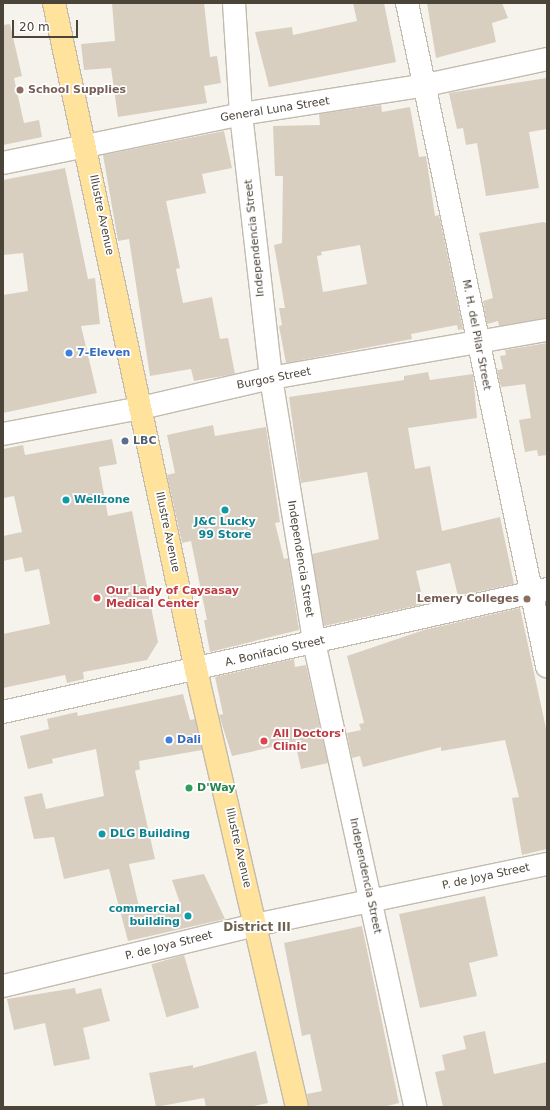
<!DOCTYPE html>
<html>
<head>
<meta charset="utf-8">
<style>
  body { margin:0 }
  #map { position:relative; width:550px; height:1110px; overflow:hidden; background:#f6f3ec; font-family:"DejaVu Sans",sans-serif }
  div>[style] { position:absolute }
  [style*='--x'] { left:calc(var(--x)*1px); top:calc(var(--y)*1px); width:calc(var(--w)*1px); rotate:calc(var(--a)*1deg) }
  .building>* { inset:0; background:#d8cfc1; transform-origin:0 0 }
  .roads { filter:drop-shadow(1px 0 #c2bbae) drop-shadow(-1px 0 #c2bbae) drop-shadow(0 1px #c2bbae) drop-shadow(0 -1px #c2bbae) }
  .minor>* { height:22px; margin:-11px; padding:0 11px; transform-origin:11px; border-radius:11px; background:#fff }
  .major>* { height:22px; margin:-11px; padding:0 11px; transform-origin:11px; border-radius:11px; background:#ffe39c }
  .dots>* { width:11px; height:11px; translate:-50% -50%; box-sizing:border-box; border:2px solid #fff; border-radius:50% }
  span { translate:-50% -50%; white-space:nowrap; text-align:center; line-height:1.15; -webkit-text-stroke:3.5px #fff; paint-order:stroke }
  .education-label { font-size:11px; color:#785e54; font-weight:700 }
  .left { translate:0 -50%; text-align:left }
  .right { translate:-100% -50%; text-align:right }
  .street-label { font-size:11px; color:#4b4439 }
  .shop-label { font-size:11px; color:#366cbe; font-weight:700 }
  .service-label { font-size:11px; color:#4e5e75; font-weight:700 }
  .culture-label { font-size:11px; color:#0d838f; font-weight:700 }
  .health-label { font-size:11px; color:#be3a42; font-weight:700 }
  .leisure-label { font-size:11px; color:#27864d; font-weight:700 }
  .neighbourhood-label { font-size:12px; color:#6e6250; font-weight:700 }
  .frame { position:absolute; inset:0; border:4px solid #4b4439; pointer-events:none }
  .scale { position:absolute; left:12px; top:20px; width:66px; height:18px; box-sizing:border-box; border:2px solid #4b4439; border-top:0; padding-left:5px; font-size:12px; line-height:14px; white-space:nowrap; color:#4b4439; -webkit-text-stroke:3px #fff; paint-order:stroke }
</style>
</head>
<body>
<div id="map">
  <div class="building">
    <i style="clip-path:polygon(112px 3px,204px 3px,210px 57px,217px 56px,221px 83px,204px 86px,207px 103px,118px 117px,111px 68px,84px 70px,81px 44px,115px 41px)"></i>
    <i style="clip-path:polygon(353px 3px,384px 3px,396px 62px,269px 87px,255px 32px,292px 27px,293px 35px,357px 21px)"></i>
    <i style="clip-path:polygon(427px 3px,502px 3px,508px 18px,492px 23px,496px 42px,436px 58px)"></i>
    <i style="clip-path:polygon(10px 24px,22px 76px,14px 78px,24px 123px,39px 120px,42px 137px,3px 145px,3px 25px)"></i>
    <i style="clip-path:polygon(547px 78px,547px 129px,529px 132px,539px 188px,486px 196px,477px 143px,466px 145px,463px 128px,457px 129px,449px 93px)"></i>
    <i style="clip-path:polygon(evenodd,381px 105px,382px 112px,410px 107px,419px 157px,426px 156px,435px 216px,439px 215px,463px 329px,458px 330px,457px 325px,411px 334px,412px 339px,286px 363px,279px 326px,282px 325px,279px 308px,285px 308px,274px 245px,282px 243px,283px 176px,275px 176px,273px 126px,320px 125px,319px 114px,381px 105px,360px 245px,367px 284px,323px 292px,317px 256px,322px 255px,321px 252px,360px 245px)"></i>
    <i style="clip-path:polygon(224px 131px,232px 168px,202px 174px,206px 193px,166px 201px,180px 268px,176px 269px,183px 303px,212px 297px,220px 339px,228px 338px,235px 374px,194px 381px,191px 369px,150px 376px,129px 239px,118px 241px,103px 155px)"></i>
    <i style="clip-path:polygon(65px 168px,88px 279px,95px 278px,100px 324px,81px 326px,97px 393px,3px 413px,3px 295px,28px 291px,23px 253px,3px 255px,3px 180px)"></i>
    <i style="clip-path:polygon(543px 222px,547px 223px,547px 318px,499px 326px,498px 321px,487px 324px,483px 301px,493px 298px,479px 233px)"></i>
    <i style="clip-path:polygon(547px 343px,547px 455px,538px 456px,537px 450px,525px 452px,519px 420px,531px 418px,525px 384px,501px 387px,497px 370px,503px 369px,500px 356px,506px 355px,505px 350px)"></i>
    <i style="clip-path:polygon(428px 372px,430px 380px,473px 374px,477px 418px,408px 428px,415px 469px,430px 466px,442px 531px,500px 517px,514px 584px,458px 596px,450px 563px,416px 571px,424px 604px,324px 626px,312px 554px,379px 539px,367px 472px,301px 483px,289px 397px,404px 380px,404px 376px)"></i>
    <i style="clip-path:polygon(213px 425px,215px 436px,266px 427px,280px 522px,275px 523px,284px 559px,288px 558px,299px 630px,210px 652px,204px 620px,207px 620px,191px 541px,182px 543px,167px 475px,175px 473px,167px 435px)"></i>
    <i style="clip-path:polygon(112px 439px,117px 464px,99px 467px,108px 516px,132px 511px,158px 642px,147px 660px,83px 672px,84px 679px,67px 683px,65px 675px,3px 688px,3px 634px,50px 624px,39px 569px,25px 572px,22px 557px,3px 561px,3px 536px,22px 532px,14px 496px,3px 498px,3px 449px,23px 445px,25px 455px)"></i>
    <i style="clip-path:polygon(520px 608px,547px 733px,547px 849px,522px 855px,512px 798px,519px 797px,505px 740px,441px 751px,441px 747px,363px 767px,360px 756px,352px 758px,347px 733px,361px 730px,359px 724px,364px 723px,347px 656px,424px 630px)"></i>
    <i style="clip-path:polygon(294px 659px,295px 667px,306px 665px,328px 763px,301px 769px,295px 742px,232px 756px,219px 715px,223px 714px,215px 677px)"></i>
    <i style="clip-path:polygon(183px 694px,190px 720px,195px 719px,202px 750px,139px 761px,140px 769px,135px 771px,155px 859px,129px 864px,140px 911px,181px 906px,172px 880px,204px 874px,225px 919px,128px 941px,109px 869px,64px 879px,54px 837px,34px 839px,24px 797px,42px 793px,46px 809px,104px 796px,96px 749px,52px 759px,53px 763px,28px 769px,20px 736px,49px 729px,47px 719px,77px 712px,78px 716px)"></i>
    <i style="clip-path:polygon(485px 896px,498px 956px,469px 963px,477px 996px,420px 1008px,399px 914px)"></i>
    <i style="clip-path:polygon(362px 926px,399px 1103px,383px 1107px,309px 1107px,307px 1094px,322px 1091px,310px 1034px,302px 1036px,284px 943px)"></i>
    <i style="left:184px;top:955px;width:55px;height:34px;rotate:74deg"></i>
    <i style="clip-path:polygon(75px 988px,76px 994px,101px 988px,110px 1021px,83px 1028px,90px 1059px,54px 1066px,45px 1023px,14px 1030px,7px 999px)"></i>
    <i style="clip-path:polygon(485px 1031px,494px 1074px,547px 1062px,547px 1107px,443px 1107px,435px 1072px,445px 1070px,442px 1055px,466px 1049px,463px 1036px)"></i>
    <i style="clip-path:polygon(256px 1051px,268px 1103px,249px 1107px,206px 1107px,204px 1098px,156px 1107px,149px 1073px,193px 1065px,193px 1068px)"></i>
  </div>
  <div class="roads">
    <div class="minor">
      <i style="--x:234;--y:3;--w:111;--a:86.4"></i>
      <i style="--x:241;--y:114;--w:266;--a:83.5"></i>
      <i style="--x:271;--y:378;--w:267;--a:80.7"></i>
      <i style="--x:314;--y:642;--w:476;--a:77.7"></i>
      <i style="--x:407;--y:3;--w:678;--a:78.08"></i>
      <i style="--x:3;--y:163;--w:243;--a:-11.6"></i>
      <i style="--x:241;--y:114;--w:187;--a:-8.9"></i>
      <i style="--x:426;--y:85;--w:124;--a:-12.1"></i>
      <i style="--x:3;--y:434;--w:140;--a:-10.7"></i>
      <i style="--x:141;--y:408;--w:133;--a:-13"></i>
      <i style="--x:271;--y:378;--w:280;--a:-9.9"></i>
      <i style="--x:3;--y:712;--w:558;--a:-12.74"></i>
      <i style="--x:3;--y:986;--w:259;--a:-13.6"></i>
      <i style="--x:255;--y:925;--w:298;--a:-11.8"></i>
    </div>
    <div class="major">
      <i style="--x:54;--y:3;--w:682;--a:77.98"></i>
      <i style="--x:196;--y:670;--w:449;--a:77"></i>
    </div>
  </div>
  <div class="dots">
    <i style="left:20px;top:90px;background:#8d6e63"></i>
    <i style="left:69px;top:353px;background:#3f7fe0"></i>
    <i style="left:125px;top:441px;background:#5c6f8a"></i>
    <i style="left:66px;top:500px;background:#0f9aa8"></i>
    <i style="left:225px;top:510px;background:#0f9aa8"></i>
    <i style="left:97px;top:598px;background:#e0444e"></i>
    <i style="left:527px;top:599px;background:#8d6e63"></i>
    <i style="left:169px;top:740px;background:#3f7fe0"></i>
    <i style="left:264px;top:741px;background:#e0444e"></i>
    <i style="left:189px;top:788px;background:#2e9e5b"></i>
    <i style="left:102px;top:834px;background:#0f9aa8"></i>
    <i style="left:188px;top:916px;background:#0f9aa8"></i>
  </div>
  <div class="education-label">
    <span class="left" style="left:28px;top:90px">School Supplies</span>
    <span class="right" style="left:519px;top:599px">Lemery Colleges</span>
  </div>
  <div class="street-label">
    <span style="left:275px;top:110px;rotate:-9deg">General Luna Street</span>
    <span style="left:101px;top:215px;rotate:78deg">Illustre Avenue</span>
    <span style="left:255px;top:238px;rotate:-96deg">Independencia Street</span>
    <span style="left:476px;top:335px;rotate:79deg">M. H. del Pilar Street</span>
    <span style="left:274px;top:379px;rotate:-11deg">Burgos Street</span>
    <span style="left:167px;top:532px;rotate:78deg">Illustre Avenue</span>
    <span style="left:300px;top:559px;rotate:81deg">Independencia Street</span>
    <span style="left:275px;top:652px;rotate:-13deg">A. Bonifacio Street</span>
    <span style="left:238px;top:848px;rotate:77deg">Illustre Avenue</span>
    <span style="left:365px;top:876px;rotate:78deg">Independencia Street</span>
    <span style="left:486px;top:877px;rotate:-12deg">P. de Joya Street</span>
    <span style="left:169px;top:946px;rotate:-14deg">P. de Joya Street</span>
  </div>
  <div class="shop-label">
    <span class="left" style="left:77px;top:353px">7-Eleven</span>
    <span class="left" style="left:177px;top:740px">Dali</span>
  </div>
  <div class="service-label">
    <span class="left" style="left:133px;top:441px">LBC</span>
  </div>
  <div class="culture-label">
    <span class="left" style="left:74px;top:500px">Wellzone</span>
    <span style="left:225px;top:529px">J&amp;C Lucky<br>99 Store</span>
    <span class="left" style="left:110px;top:834px">DLG Building</span>
    <span class="right" style="left:180px;top:916px">commercial<br>building</span>
  </div>
  <div class="health-label">
    <span class="left" style="left:106px;top:598px">Our Lady of Caysasay<br>Medical Center</span>
    <span class="left" style="left:273px;top:741px">All Doctors'<br>Clinic</span>
  </div>
  <div class="leisure-label">
    <span class="left" style="left:197px;top:788px">D'Way</span>
  </div>
  <div class="neighbourhood-label">
    <span style="left:257px;top:928px">District III</span>
  </div>
  <div class="frame"></div>
  <div class="scale">20 m</div>
</div>
</body>
</html>
